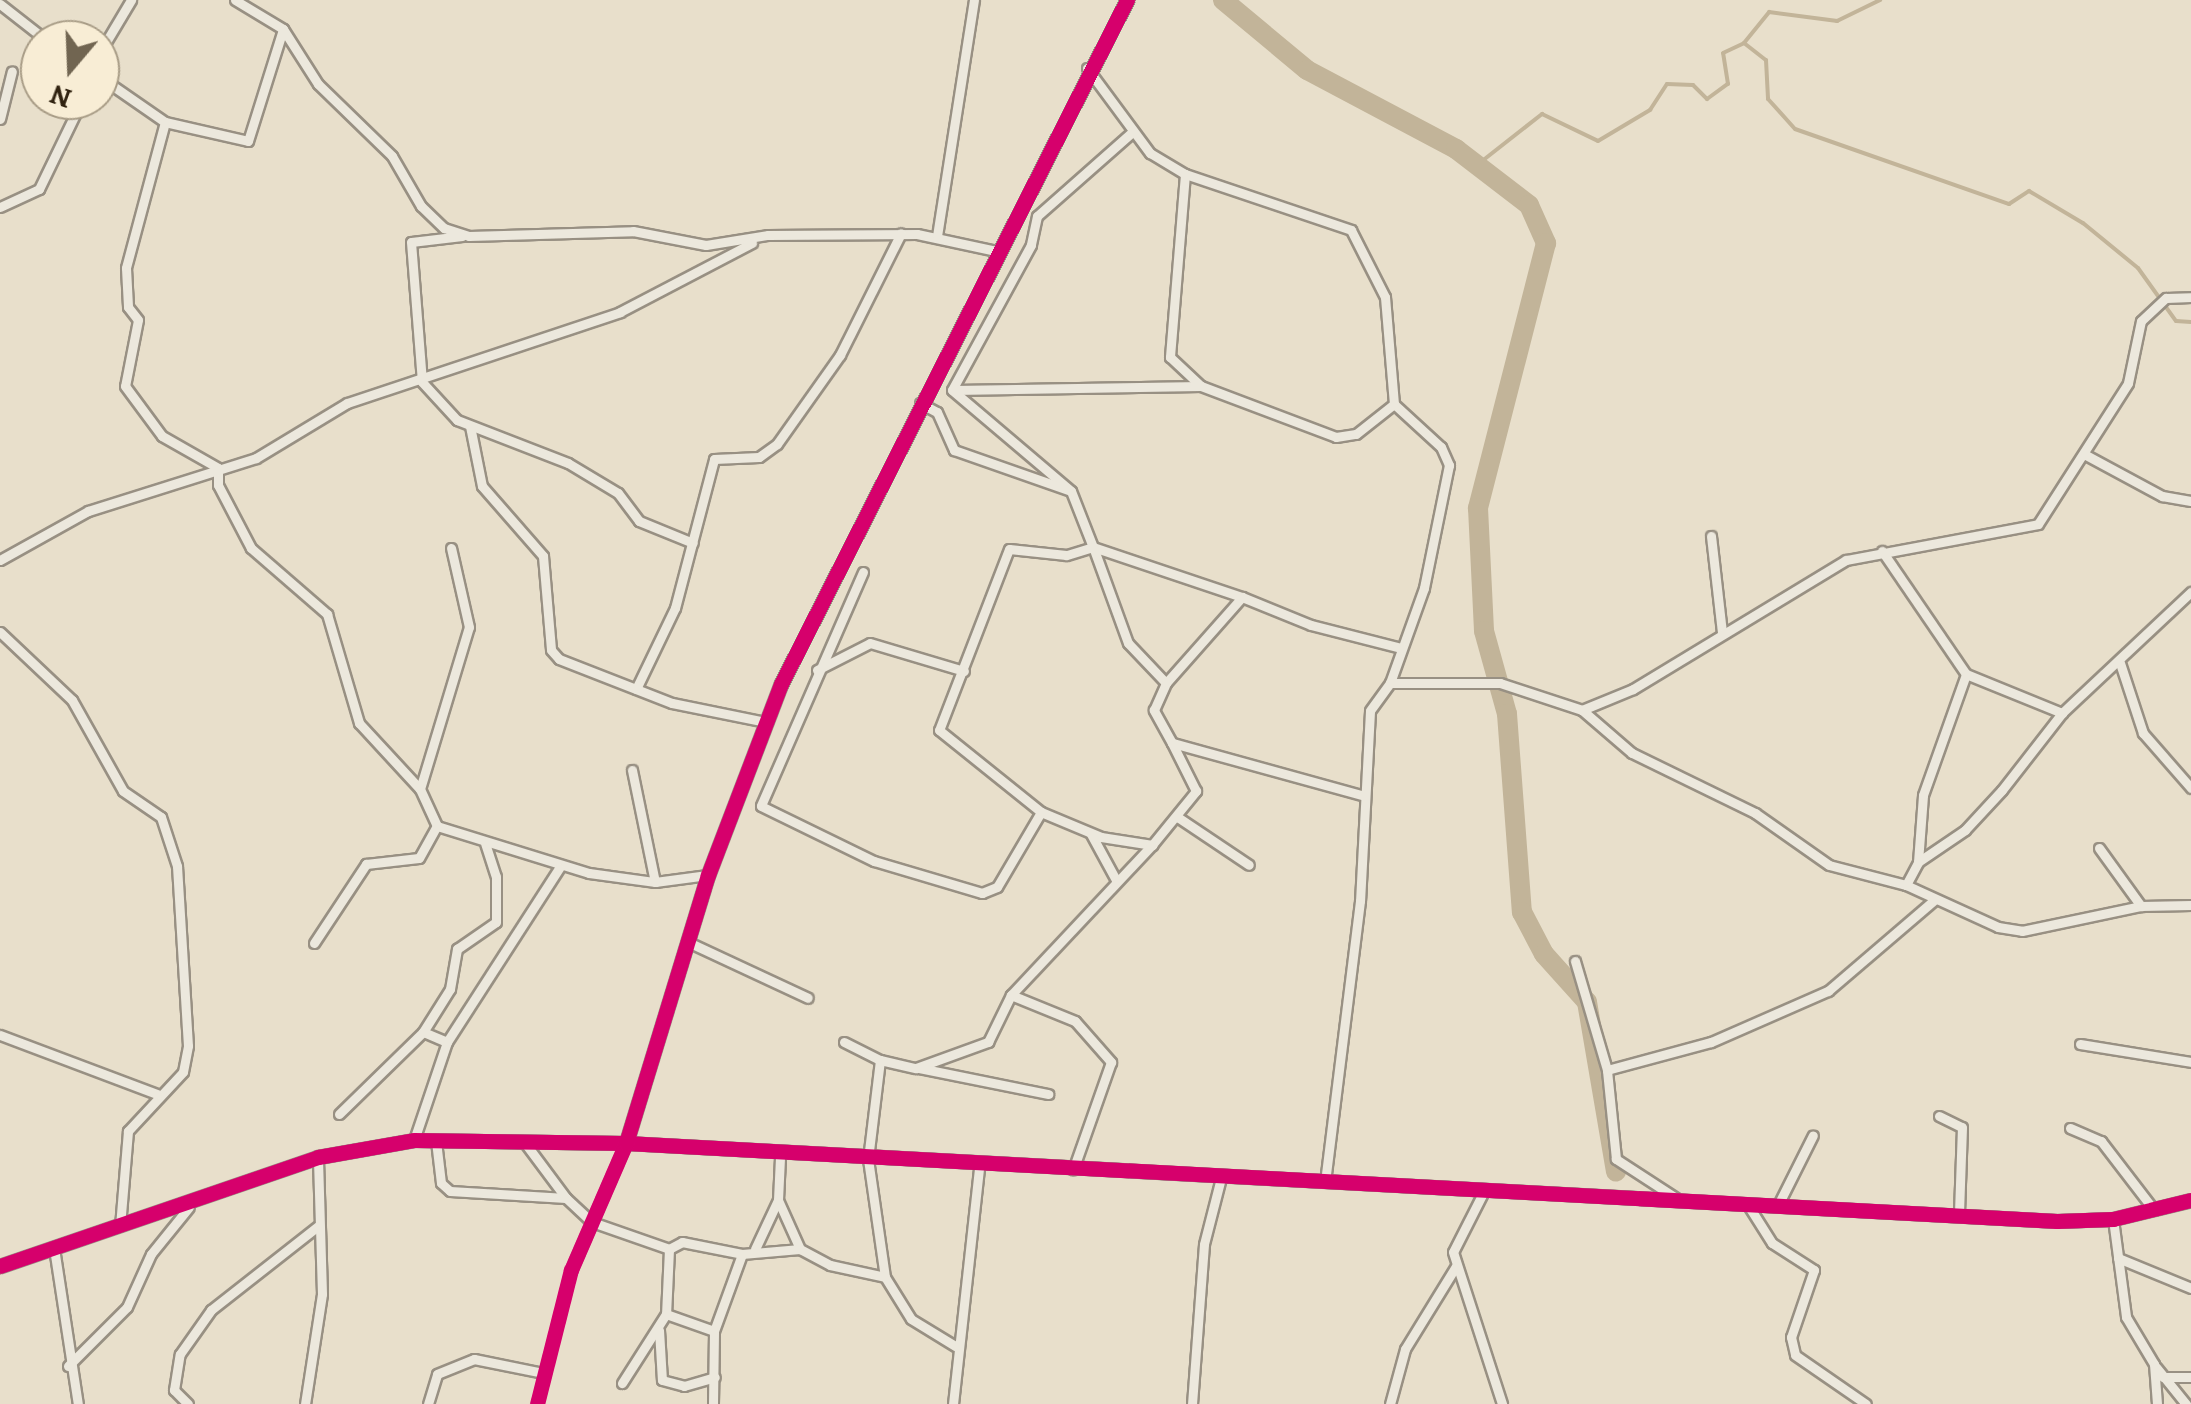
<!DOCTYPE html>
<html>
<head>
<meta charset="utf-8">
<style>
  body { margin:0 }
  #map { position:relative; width:2191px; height:1404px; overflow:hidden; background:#e8dfcb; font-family:Alegreya,serif }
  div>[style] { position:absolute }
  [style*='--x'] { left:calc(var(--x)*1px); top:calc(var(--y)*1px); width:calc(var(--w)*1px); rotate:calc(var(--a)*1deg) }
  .stream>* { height:4px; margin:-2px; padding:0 2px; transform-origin:2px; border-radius:2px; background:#c2b499 }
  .river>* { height:20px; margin:-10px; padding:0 10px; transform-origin:10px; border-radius:10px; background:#c2b499 }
  .roads { filter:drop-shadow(2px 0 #989083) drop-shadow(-2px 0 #989083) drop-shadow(0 2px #989083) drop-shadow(0 -2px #989083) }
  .minor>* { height:9px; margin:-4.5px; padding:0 4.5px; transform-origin:4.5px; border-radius:4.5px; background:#ece8dd }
  .tertiary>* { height:11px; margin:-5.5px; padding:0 5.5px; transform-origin:5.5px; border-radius:5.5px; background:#ece8dd }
  .cycleway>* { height:15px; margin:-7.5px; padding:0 7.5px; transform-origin:7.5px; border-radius:7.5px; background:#d6006c }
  span { translate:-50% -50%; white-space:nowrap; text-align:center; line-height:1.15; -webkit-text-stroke:8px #f8edd5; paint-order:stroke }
  .north { position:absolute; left:20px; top:20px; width:100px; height:100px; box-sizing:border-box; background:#f8edd5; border:2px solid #a89c86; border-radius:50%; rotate:199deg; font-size:28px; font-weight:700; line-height:40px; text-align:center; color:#312310 }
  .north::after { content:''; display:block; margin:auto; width:35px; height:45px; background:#716551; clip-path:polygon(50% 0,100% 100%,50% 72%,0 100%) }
</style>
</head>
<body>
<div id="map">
  <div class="stream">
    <i style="--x:1744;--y:43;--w:40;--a:-51"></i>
    <i style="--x:1769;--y:12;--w:69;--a:7.5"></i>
    <i style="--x:1837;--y:21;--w:48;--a:-26"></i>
    <i style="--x:1477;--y:165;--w:83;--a:-38.1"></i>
    <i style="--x:1542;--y:114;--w:62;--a:25.7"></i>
    <i style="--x:1598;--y:141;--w:61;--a:-30.8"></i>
    <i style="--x:1650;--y:110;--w:31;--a:-57"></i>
    <i style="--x:1667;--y:84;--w:26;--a:2"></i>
    <i style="--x:1693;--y:85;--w:20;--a:45"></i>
    <i style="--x:1707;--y:99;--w:26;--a:-36"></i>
    <i style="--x:1728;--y:84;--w:31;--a:-99"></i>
    <i style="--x:1723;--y:53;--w:23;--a:-25"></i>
    <i style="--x:1744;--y:43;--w:28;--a:38"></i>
    <i style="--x:1766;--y:60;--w:39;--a:87"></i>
    <i style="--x:1768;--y:99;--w:40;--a:48"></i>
    <i style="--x:1795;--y:129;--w:227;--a:19.3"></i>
    <i style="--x:2009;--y:204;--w:24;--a:-33"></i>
    <i style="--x:2029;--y:191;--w:63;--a:30.7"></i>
    <i style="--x:2083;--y:223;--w:71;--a:39.3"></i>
    <i style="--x:2138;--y:268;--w:65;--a:54.4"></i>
    <i style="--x:2176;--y:321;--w:15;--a:4"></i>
  </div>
  <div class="river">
    <i style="--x:1223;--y:0;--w:109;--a:39.8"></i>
    <i style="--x:1307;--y:70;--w:169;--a:27.9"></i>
    <i style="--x:1456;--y:149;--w:92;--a:37.5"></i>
    <i style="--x:1529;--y:205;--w:42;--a:65.9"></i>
    <i style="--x:1546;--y:243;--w:274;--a:104.4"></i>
    <i style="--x:1478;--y:508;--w:123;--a:87.2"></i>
    <i style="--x:1484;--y:631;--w:86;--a:74.5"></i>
    <i style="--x:1507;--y:714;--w:199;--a:85.7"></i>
    <i style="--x:1522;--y:912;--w:47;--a:62.4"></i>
    <i style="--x:1544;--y:954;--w:64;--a:48.1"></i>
    <i style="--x:1587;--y:1002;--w:172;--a:80.3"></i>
  </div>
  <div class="roads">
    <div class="minor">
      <i style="--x:235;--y:0;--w:56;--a:31.1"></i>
      <i style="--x:283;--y:29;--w:65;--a:57.5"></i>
      <i style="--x:318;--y:84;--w:103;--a:44.2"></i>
      <i style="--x:392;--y:156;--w:58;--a:59.9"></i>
      <i style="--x:421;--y:206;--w:32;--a:44"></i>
      <i style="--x:444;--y:228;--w:26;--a:18"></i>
      <i style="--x:469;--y:236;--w:164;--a:-1.7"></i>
      <i style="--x:633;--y:231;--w:74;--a:10.9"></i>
      <i style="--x:706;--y:245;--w:63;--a:-9.2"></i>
      <i style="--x:768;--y:235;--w:149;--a:-0.4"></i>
      <i style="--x:917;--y:234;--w:81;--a:12.1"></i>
      <i style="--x:0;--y:4;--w:58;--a:38"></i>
      <i style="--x:100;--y:52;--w:61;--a:-59.2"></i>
      <i style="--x:1087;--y:68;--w:106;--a:53.5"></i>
      <i style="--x:1150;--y:153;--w:41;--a:31"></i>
      <i style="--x:1185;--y:174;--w:175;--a:18.6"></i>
      <i style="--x:1351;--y:230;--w:75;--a:63.1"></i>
      <i style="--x:1385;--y:297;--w:107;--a:85.2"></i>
      <i style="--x:1394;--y:404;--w:64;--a:42.5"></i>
      <i style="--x:1441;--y:447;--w:20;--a:66"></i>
      <i style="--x:1449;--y:465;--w:126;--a:101.5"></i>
      <i style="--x:1424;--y:588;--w:101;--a:109.7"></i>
      <i style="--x:1390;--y:683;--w:34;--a:126"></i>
      <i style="--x:1370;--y:711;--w:190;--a:93"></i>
      <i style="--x:1360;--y:901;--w:283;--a:97.1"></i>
      <i style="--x:100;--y:77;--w:79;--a:34.7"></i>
      <i style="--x:165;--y:122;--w:85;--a:12.9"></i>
      <i style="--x:248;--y:141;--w:117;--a:-72.6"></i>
      <i style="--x:0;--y:119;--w:49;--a:-76"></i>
      <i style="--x:165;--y:122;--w:151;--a:105"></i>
      <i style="--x:126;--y:268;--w:39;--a:87"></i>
      <i style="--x:128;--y:307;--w:16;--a:52"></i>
      <i style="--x:138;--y:320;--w:67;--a:101.1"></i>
      <i style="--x:125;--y:386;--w:62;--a:53.5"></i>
      <i style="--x:162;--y:436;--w:64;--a:29.7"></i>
      <i style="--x:218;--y:468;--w:17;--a:90"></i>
      <i style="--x:218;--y:485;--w:71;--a:62.4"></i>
      <i style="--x:251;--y:548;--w:101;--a:41"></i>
      <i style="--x:327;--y:614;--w:114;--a:73.6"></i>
      <i style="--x:359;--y:723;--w:90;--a:47.3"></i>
      <i style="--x:420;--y:789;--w:41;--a:65.3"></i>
      <i style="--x:437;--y:826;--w:159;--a:17.2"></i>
      <i style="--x:589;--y:873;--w:67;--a:7.8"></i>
      <i style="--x:655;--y:882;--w:53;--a:-7.5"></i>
      <i style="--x:1130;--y:134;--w:124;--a:138.6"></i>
      <i style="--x:1037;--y:216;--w:30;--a:102"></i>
      <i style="--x:1031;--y:245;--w:165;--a:118.6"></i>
      <i style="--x:952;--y:390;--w:156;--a:40.3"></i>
      <i style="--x:1071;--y:491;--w:60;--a:68.6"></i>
      <i style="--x:1093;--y:547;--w:28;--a:163"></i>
      <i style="--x:1066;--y:555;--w:57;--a:-174"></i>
      <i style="--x:1009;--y:549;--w:194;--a:111.1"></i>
      <i style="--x:939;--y:730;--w:131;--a:38.8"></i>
      <i style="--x:1041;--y:812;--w:65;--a:22.6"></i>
      <i style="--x:1101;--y:837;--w:52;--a:8.9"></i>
      <i style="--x:1152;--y:845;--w:70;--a:-50.8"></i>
      <i style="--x:1196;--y:791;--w:54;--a:-116.6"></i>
      <i style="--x:1185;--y:174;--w:184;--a:94.7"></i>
      <i style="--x:1170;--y:357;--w:42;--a:43.1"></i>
      <i style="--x:1201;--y:386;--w:144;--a:20.7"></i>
      <i style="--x:1336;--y:437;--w:20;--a:-9"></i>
      <i style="--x:1356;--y:434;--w:48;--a:-38.3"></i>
      <i style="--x:0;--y:207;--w:43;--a:-24.8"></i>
      <i style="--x:39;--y:189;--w:99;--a:-64.2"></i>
      <i style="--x:462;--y:236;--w:51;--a:173.3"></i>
      <i style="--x:411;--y:242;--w:140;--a:85.5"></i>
      <i style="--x:422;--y:382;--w:52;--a:47.4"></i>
      <i style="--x:457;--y:420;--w:119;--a:21.2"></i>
      <i style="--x:568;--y:463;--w:58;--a:31"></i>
      <i style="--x:618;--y:493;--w:35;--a:53"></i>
      <i style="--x:639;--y:521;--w:58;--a:22.2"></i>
      <i style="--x:937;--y:236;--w:239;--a:-81.1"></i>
      <i style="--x:954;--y:390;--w:247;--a:-0.9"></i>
      <i style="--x:920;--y:403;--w:19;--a:28"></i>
      <i style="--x:937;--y:412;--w:42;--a:65.9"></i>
      <i style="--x:954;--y:450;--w:121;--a:19.3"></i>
      <i style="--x:470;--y:426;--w:61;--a:78.7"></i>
      <i style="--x:482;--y:486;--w:93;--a:48.9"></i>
      <i style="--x:543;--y:556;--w:94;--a:85.1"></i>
      <i style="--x:551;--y:650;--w:12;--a:48"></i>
      <i style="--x:559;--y:659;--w:121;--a:21.3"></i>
      <i style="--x:672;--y:703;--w:95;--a:11.5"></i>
      <i style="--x:2084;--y:454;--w:89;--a:28.3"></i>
      <i style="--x:2162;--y:496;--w:29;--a:10"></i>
      <i style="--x:1711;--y:536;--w:98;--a:83.5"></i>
      <i style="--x:1882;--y:551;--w:149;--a:55.7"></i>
      <i style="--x:1966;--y:674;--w:104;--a:22.1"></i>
      <i style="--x:0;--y:560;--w:101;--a:-29.1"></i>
      <i style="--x:88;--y:511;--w:176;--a:-17.5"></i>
      <i style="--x:256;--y:458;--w:106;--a:-31.1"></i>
      <i style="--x:347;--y:403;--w:288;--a:-18.4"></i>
      <i style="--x:620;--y:312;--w:149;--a:-27.6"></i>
      <i style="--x:863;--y:572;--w:255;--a:113.6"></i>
      <i style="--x:761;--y:806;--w:126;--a:26"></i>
      <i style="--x:874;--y:861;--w:113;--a:16.5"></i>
      <i style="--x:982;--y:893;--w:16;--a:-22"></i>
      <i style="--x:997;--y:887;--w:87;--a:-59.6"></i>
      <i style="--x:0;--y:632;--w:99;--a:43.4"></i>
      <i style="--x:72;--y:700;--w:104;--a:60.7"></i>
      <i style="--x:123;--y:791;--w:46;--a:34.4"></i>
      <i style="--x:161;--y:817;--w:52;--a:71.9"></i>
      <i style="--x:177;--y:866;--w:180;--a:86.5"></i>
      <i style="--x:188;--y:1046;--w:26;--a:101"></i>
      <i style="--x:183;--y:1072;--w:81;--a:133"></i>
      <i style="--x:128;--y:1131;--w:95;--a:94.8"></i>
      <i style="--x:2120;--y:663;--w:74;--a:71.8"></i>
      <i style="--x:2143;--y:733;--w:73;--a:48.9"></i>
      <i style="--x:817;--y:670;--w:59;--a:-27"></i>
      <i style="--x:870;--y:643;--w:98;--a:16.6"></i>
      <i style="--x:1166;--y:683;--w:55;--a:-133.5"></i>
      <i style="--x:1128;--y:643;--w:102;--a:-110"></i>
      <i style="--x:1093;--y:547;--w:157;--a:18.6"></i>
      <i style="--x:1390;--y:683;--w:110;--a:0"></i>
      <i style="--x:1500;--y:683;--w:86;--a:18.2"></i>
      <i style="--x:1582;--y:710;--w:66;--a:40.7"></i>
      <i style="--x:1632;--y:753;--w:137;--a:26"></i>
      <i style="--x:1755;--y:813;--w:90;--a:35.1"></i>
      <i style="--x:1829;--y:865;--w:80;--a:14.6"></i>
      <i style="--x:1906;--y:885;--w:101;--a:24.5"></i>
      <i style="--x:1998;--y:927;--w:24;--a:9"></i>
      <i style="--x:2022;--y:931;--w:122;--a:-11.9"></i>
      <i style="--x:2141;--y:906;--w:50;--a:-1.1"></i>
      <i style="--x:636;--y:689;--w:90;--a:-64.3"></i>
      <i style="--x:675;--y:608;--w:154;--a:-75.3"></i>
      <i style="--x:714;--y:459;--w:45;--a:-2.5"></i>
      <i style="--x:759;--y:457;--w:22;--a:-36"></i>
      <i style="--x:777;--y:444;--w:109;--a:-54.7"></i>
      <i style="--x:840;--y:355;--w:136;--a:-63.4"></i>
      <i style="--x:1582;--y:710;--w:55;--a:-22.4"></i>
      <i style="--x:1633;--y:689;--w:249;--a:-31.2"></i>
      <i style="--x:1846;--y:560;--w:195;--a:-10.6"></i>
      <i style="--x:2038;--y:524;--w:167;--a:-57.4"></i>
      <i style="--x:2128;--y:383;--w:63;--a:-78.2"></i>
      <i style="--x:2141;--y:321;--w:34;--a:-43"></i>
      <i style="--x:2166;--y:298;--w:25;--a:-2"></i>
      <i style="--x:632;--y:770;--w:114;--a:78.4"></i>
      <i style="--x:420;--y:789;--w:169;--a:-73.2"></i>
      <i style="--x:469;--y:627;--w:81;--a:-102.8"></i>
      <i style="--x:1365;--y:796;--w:200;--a:-164.6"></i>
      <i style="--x:1172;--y:743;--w:38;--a:-119"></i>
      <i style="--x:1154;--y:710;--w:30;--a:-66"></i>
      <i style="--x:1166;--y:683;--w:115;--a:-48.5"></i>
      <i style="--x:1242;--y:597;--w:74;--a:22.1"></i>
      <i style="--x:1311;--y:625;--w:93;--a:14.3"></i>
      <i style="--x:1179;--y:818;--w:84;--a:33.9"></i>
      <i style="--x:1091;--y:834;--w:52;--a:61.5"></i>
      <i style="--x:2099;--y:848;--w:72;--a:54.1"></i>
      <i style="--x:1918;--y:862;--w:67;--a:-85.7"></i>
      <i style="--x:1923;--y:795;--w:128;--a:-70.4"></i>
      <i style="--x:1906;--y:885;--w:26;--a:-62"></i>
      <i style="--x:1918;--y:862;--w:57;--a:-34.2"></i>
      <i style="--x:1965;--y:830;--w:54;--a:-47.2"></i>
      <i style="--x:2002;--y:790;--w:98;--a:-52.1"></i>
      <i style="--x:2062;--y:713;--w:177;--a:-43.2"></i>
      <i style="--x:688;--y:942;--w:132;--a:25"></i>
      <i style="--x:314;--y:943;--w:95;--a:-56.6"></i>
      <i style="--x:366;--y:864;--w:53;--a:-6.5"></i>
      <i style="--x:419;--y:858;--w:37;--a:-61"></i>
      <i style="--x:1575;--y:961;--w:114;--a:73.6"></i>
      <i style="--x:1011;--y:995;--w:69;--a:22.1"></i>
      <i style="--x:1075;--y:1021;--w:55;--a:48.7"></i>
      <i style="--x:1111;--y:1062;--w:114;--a:109.4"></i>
      <i style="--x:0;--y:1035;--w:168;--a:20.6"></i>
      <i style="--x:447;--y:1042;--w:207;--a:-57.2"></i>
      <i style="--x:844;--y:1042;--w:40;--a:26.6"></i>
      <i style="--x:880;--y:1060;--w:100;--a:96.9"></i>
      <i style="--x:868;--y:1159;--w:119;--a:81.8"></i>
      <i style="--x:885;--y:1277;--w:49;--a:58.2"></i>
      <i style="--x:911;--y:1319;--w:52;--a:31.5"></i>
      <i style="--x:2080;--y:1044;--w:112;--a:9.2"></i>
      <i style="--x:880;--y:1060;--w:37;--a:13"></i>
      <i style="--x:916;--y:1068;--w:77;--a:-19.9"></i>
      <i style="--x:988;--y:1042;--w:52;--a:-63.9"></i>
      <i style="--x:1011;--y:995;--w:206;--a:-46.8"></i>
      <i style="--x:919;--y:1068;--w:132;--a:11.4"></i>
      <i style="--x:339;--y:1114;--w:117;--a:-44.3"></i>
      <i style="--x:1939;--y:1116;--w:25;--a:26"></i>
      <i style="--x:1962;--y:1127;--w:88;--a:92"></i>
      <i style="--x:2070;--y:1128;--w:34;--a:23"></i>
      <i style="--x:2101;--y:1141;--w:87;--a:52.5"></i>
      <i style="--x:414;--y:1140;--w:103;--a:-71.4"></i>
      <i style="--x:447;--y:1042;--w:26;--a:-157"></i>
      <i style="--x:423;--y:1032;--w:51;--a:-57.9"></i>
      <i style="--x:450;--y:989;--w:41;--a:-80.1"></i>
      <i style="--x:457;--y:949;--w:47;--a:-34.7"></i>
      <i style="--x:496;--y:922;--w:45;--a:-90"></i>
      <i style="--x:496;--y:877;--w:35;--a:-108"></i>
      <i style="--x:436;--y:1141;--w:42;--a:83.2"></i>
      <i style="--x:441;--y:1183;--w:12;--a:42"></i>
      <i style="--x:450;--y:1191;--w:116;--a:3.5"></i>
      <i style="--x:566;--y:1198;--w:35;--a:43"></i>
      <i style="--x:592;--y:1222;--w:82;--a:19.3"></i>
      <i style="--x:669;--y:1249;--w:65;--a:92.6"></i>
      <i style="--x:666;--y:1314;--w:82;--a:122.5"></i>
      <i style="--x:525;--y:1143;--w:69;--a:53.3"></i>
      <i style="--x:1484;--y:1191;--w:68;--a:116.9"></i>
      <i style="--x:1453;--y:1252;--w:160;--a:72.1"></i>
      <i style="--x:1676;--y:1198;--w:72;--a:-147"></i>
      <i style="--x:1616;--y:1159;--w:89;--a:-95.8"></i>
      <i style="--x:1607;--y:1070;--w:108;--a:-15.1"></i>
      <i style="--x:1711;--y:1042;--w:128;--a:-23.6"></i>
      <i style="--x:1828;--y:991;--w:140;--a:-40.6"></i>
      <i style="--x:778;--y:1200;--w:54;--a:65.8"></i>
      <i style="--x:800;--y:1249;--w:34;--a:28"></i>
      <i style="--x:830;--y:1265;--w:56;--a:12.3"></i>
      <i style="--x:1748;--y:1205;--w:45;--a:57.7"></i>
      <i style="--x:1772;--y:1243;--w:50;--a:32.7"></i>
      <i style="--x:1814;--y:1270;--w:71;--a:108.9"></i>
      <i style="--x:1791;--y:1337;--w:18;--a:77"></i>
      <i style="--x:1795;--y:1355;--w:86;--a:34.6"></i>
      <i style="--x:1777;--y:1207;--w:80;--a:-63.4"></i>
      <i style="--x:2113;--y:1219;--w:99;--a:82.4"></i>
      <i style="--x:2126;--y:1317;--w:55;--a:59.2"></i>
      <i style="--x:2154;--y:1364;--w:40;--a:85.7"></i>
      <i style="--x:54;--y:1248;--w:158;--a:81.3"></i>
      <i style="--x:669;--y:1249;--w:15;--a:-28"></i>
      <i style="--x:682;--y:1242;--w:61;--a:11.3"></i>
      <i style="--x:742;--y:1254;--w:58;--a:-4.9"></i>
      <i style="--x:755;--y:1249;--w:54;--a:-64.9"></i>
      <i style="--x:778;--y:1200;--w:43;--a:-87.3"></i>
      <i style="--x:2118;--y:1258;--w:79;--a:22.3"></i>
      <i style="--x:666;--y:1314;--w:51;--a:19.5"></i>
      <i style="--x:659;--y:1330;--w:50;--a:86.6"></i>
      <i style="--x:662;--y:1380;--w:23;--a:15"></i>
      <i style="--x:684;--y:1386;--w:32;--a:-16"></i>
      <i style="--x:68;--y:1366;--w:83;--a:-45"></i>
      <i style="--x:127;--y:1307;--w:58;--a:-65.6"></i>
      <i style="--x:151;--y:1254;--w:60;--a:-51"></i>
      <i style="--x:2156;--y:1367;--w:48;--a:51"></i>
      <i style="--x:2163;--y:1377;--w:28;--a:0"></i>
      <i style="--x:188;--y:1404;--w:20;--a:-135"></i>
      <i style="--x:174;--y:1390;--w:36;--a:-81"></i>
      <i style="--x:180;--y:1354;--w:54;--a:-54.8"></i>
      <i style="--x:211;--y:1310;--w:136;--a:-38.1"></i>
      <i style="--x:305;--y:1404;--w:111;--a:-81.2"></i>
      <i style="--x:322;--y:1294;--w:137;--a:-91.7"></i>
      <i style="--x:428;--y:1404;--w:31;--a:-73"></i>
      <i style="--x:437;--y:1374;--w:40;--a:-22"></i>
      <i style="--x:474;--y:1359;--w:70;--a:11.5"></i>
      <i style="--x:537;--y:1404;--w:138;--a:-75.8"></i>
      <i style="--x:571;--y:1270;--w:138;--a:-66.6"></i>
      <i style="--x:713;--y:1404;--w:73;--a:-89.2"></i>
      <i style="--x:714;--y:1331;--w:82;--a:-70"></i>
      <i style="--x:953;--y:1404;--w:238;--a:-83.7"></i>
      <i style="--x:1192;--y:1404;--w:160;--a:-85.7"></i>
      <i style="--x:1204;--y:1244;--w:68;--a:-75.6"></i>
      <i style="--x:1390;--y:1404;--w:57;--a:-74.7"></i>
      <i style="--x:1405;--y:1349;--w:97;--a:-58.4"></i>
    </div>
    <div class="tertiary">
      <i style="--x:626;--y:1143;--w:280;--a:-73"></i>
      <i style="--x:708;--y:875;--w:204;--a:-69.1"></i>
      <i style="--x:781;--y:684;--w:767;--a:-63.17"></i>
      <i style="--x:0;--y:1266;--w:336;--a:-18.9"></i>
      <i style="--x:318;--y:1157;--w:97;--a:-10"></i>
      <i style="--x:414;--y:1140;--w:212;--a:0.8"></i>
      <i style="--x:626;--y:1143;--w:1433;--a:3.12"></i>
      <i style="--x:2057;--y:1221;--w:56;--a:-2"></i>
      <i style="--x:2113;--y:1219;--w:80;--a:-13.7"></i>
    </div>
  </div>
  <div class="cycleway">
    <i style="--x:0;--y:1266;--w:336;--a:-18.9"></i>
    <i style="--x:318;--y:1157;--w:97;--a:-10"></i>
    <i style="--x:414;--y:1140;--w:212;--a:0.8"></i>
    <i style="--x:626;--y:1143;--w:1433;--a:3.12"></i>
    <i style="--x:2057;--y:1221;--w:56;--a:-2"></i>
    <i style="--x:2113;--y:1219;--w:80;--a:-13.7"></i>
    <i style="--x:537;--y:1404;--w:138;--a:-75.8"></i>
    <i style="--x:571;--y:1270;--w:138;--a:-66.6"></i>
    <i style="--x:626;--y:1143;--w:280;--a:-73"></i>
    <i style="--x:708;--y:875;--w:204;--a:-69.1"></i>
    <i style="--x:781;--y:684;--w:767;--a:-63.17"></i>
  </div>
  <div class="north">N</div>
</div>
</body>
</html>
